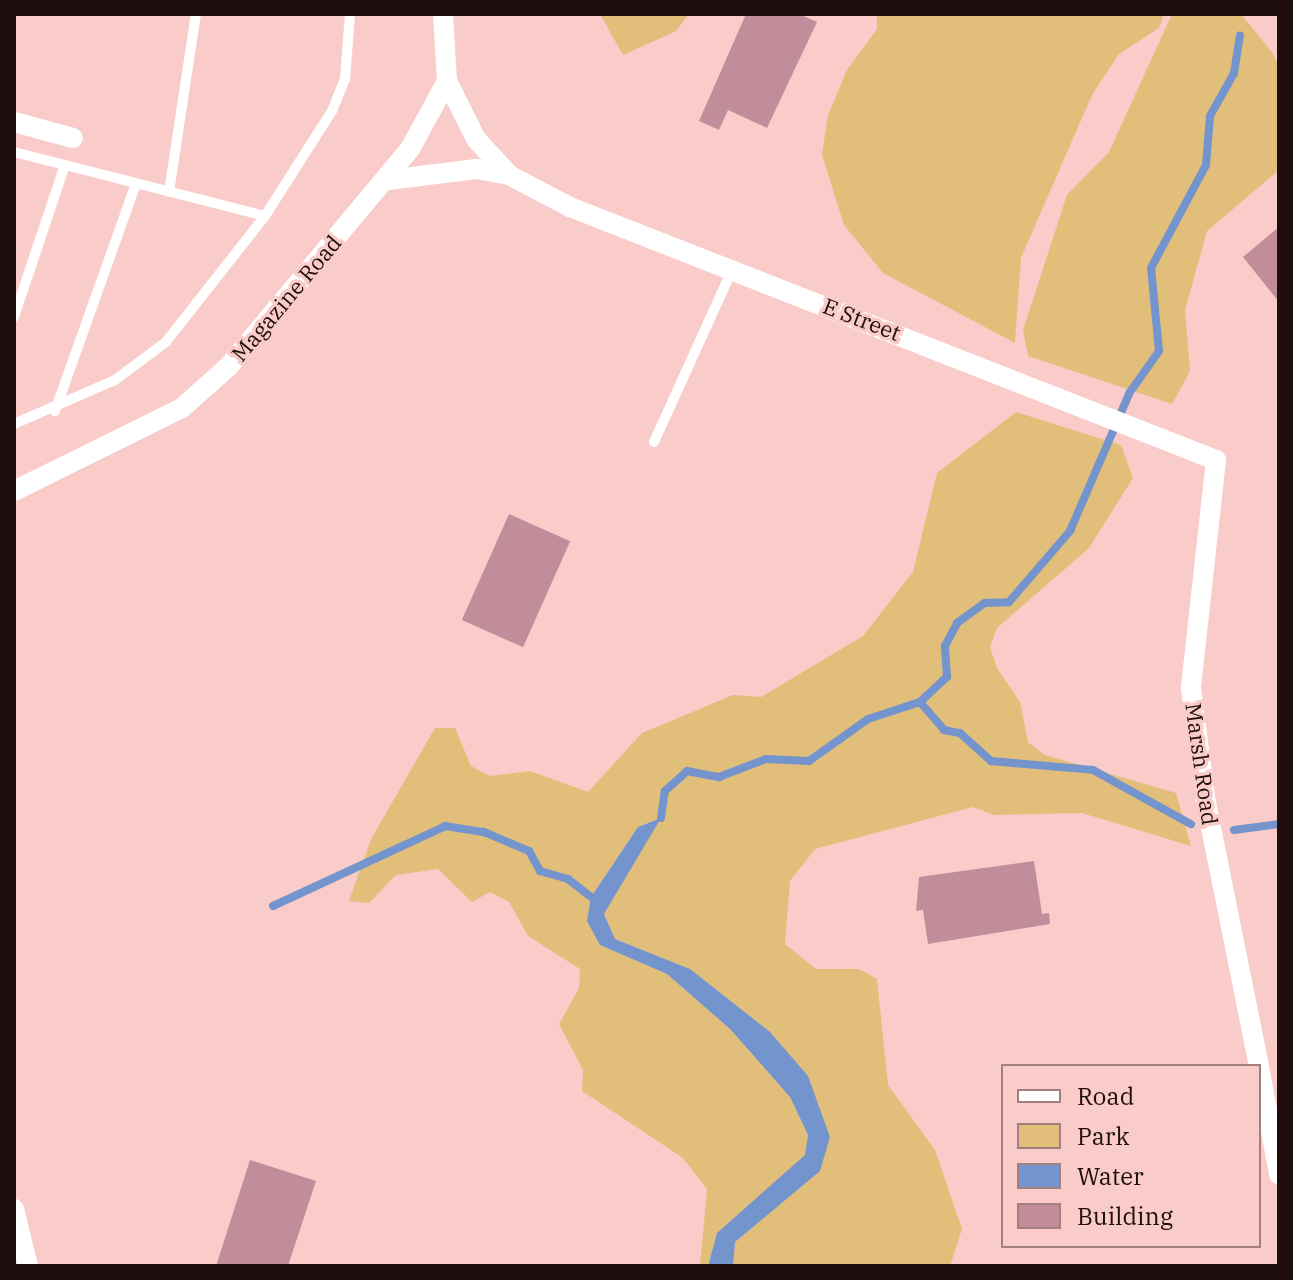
<!DOCTYPE html>
<html>
<head>
<meta charset="utf-8">
<style>
  body { margin:0 }
  #map { position:relative; width:1293px; height:1280px; overflow:hidden; background:#faccc9; font-family:"IBM Plex Serif",serif }
  div>[style] { position:absolute }
  [style*='--x'] { left:calc(var(--x)*1px); top:calc(var(--y)*1px); width:calc(var(--w)*1px); rotate:calc(var(--a)*1deg) }
  .green>* { inset:0; background:#e2be7b }
  .water>* { inset:0; background:#7494ce }
  .stream>* { height:8px; margin:-4px; padding:0 4px; transform-origin:4px; border-radius:4px; background:#7494ce }
  .building>* { inset:0; background:#c18d9a; transform-origin:0 0 }
  .lane>* { height:10px; margin:-5px; padding:0 5px; transform-origin:5px; border-radius:5px; background:#fff }
  .street>* { height:20px; margin:-10px; padding:0 10px; transform-origin:10px; border-radius:10px; background:#fff }
  span { translate:-50% -50%; white-space:nowrap; text-align:center; line-height:1.15; -webkit-text-stroke:7px #faccc9; paint-order:stroke }
  .street-label { font-size:22px; color:#200d0d }
  .frame { position:absolute; inset:0; border:16px solid #200d0d; pointer-events:none }
  .legend { position:absolute; left:1001px; top:1064px; width:260px; height:184px; box-sizing:border-box; background:#faccc9; border:2px solid #a3807e; margin:0; padding:10px 14px; list-style:none; font-size:24px; color:#200d0d }
  .legend li { display:flex; align-items:center; gap:16px; height:40px }
  .legend b { width:40px; border:2px solid #a3807e }
</style>
</head>
<body>
<div id="map">
  <div class="green">
    <i style="clip-path:polygon(600px 14px,689px 14px,676px 31px,623px 55px)"></i>
    <i style="clip-path:polygon(877px 14px,1164px 14px,1159px 28px,1119px 54px,1092px 95px,1021px 258px,1015px 343px,883px 273px,844px 225px,822px 155px,828px 115px,847px 70px,877px 29px)"></i>
    <i style="clip-path:polygon(1172px 14px,1241px 14px,1272px 52px,1279px 66px,1279px 170px,1207px 231px,1185px 310px,1190px 371px,1172px 404px,1028px 356px,1023px 330px,1067px 195px,1109px 152px)"></i>
    <i style="clip-path:polygon(1016px 412px,1121px 445px,1133px 478px,1089px 548px,997px 628px,990px 647px,997px 668px,1020px 702px,1028px 742px,1045px 755px,1176px 793px,1191px 846px,1082px 813px,994px 815px,973px 807px,815px 849px,790px 881px,785px 944px,816px 969px,859px 969px,877px 979px,888px 1085px,935px 1150px,962px 1229px,950px 1266px,733px 1266px,735px 1242px,775px 1207px,830px 1137px,690px 969px,615px 939px,604px 914px,660px 818px,638px 827px,591px 897px,600px 945px,667px 974px,730px 1029px,790px 1097px,808px 1135px,806px 1155px,717px 1233px,708px 1266px,700px 1266px,707px 1189px,683px 1158px,582px 1091px,583px 1070px,559px 1024px,579px 988px,580px 969px,528px 936px,509px 902px,490px 892px,472px 902px,438px 869px,396px 875px,369px 903px,349px 901px,371px 839px,435px 728px,455px 728px,471px 766px,490px 776px,530px 771px,588px 792px,642px 733px,733px 695px,761px 697px,863px 636px,913px 572px,937px 473px)"></i>
  </div>
  <div class="water">
    <i style="clip-path:polygon(661px 818px,604px 914px,615px 939px,690px 969px,770px 1032px,808px 1076px,830px 1137px,820px 1171px,735px 1242px,733px 1266px,708px 1266px,717px 1233px,805px 1155px,808px 1135px,790px 1097px,730px 1029px,667px 974px,600px 945px,587px 921px,591px 897px,638px 827px)"></i>
  </div>
  <div class="stream">
    <i style="--x:920;--y:702;--w:37;--a:49"></i>
    <i style="--x:944;--y:730;--w:16;--a:11"></i>
    <i style="--x:960;--y:733;--w:42;--a:42.1"></i>
    <i style="--x:991;--y:761;--w:102;--a:5"></i>
    <i style="--x:1093;--y:770;--w:112;--a:28.9"></i>
    <i style="--x:661;--y:818;--w:27;--a:-82"></i>
    <i style="--x:665;--y:791;--w:30;--a:-42"></i>
    <i style="--x:687;--y:771;--w:33;--a:11"></i>
    <i style="--x:719;--y:777;--w:50;--a:-21"></i>
    <i style="--x:766;--y:759;--w:43;--a:2.7"></i>
    <i style="--x:809;--y:761;--w:72;--a:-35.4"></i>
    <i style="--x:868;--y:719;--w:55;--a:-18.1"></i>
    <i style="--x:920;--y:702;--w:37;--a:-43"></i>
    <i style="--x:947;--y:677;--w:31;--a:-94"></i>
    <i style="--x:945;--y:646;--w:26;--a:-62"></i>
    <i style="--x:957;--y:623;--w:34;--a:-36"></i>
    <i style="--x:985;--y:603;--w:24;--a:-2"></i>
    <i style="--x:1009;--y:602;--w:94;--a:-49.3"></i>
    <i style="--x:1070;--y:531;--w:151;--a:-66.7"></i>
    <i style="--x:1130;--y:392;--w:50;--a:-54.7"></i>
    <i style="--x:1159;--y:351;--w:83;--a:-95.5"></i>
    <i style="--x:1151;--y:268;--w:117;--a:-61.9"></i>
    <i style="--x:1206;--y:165;--w:49;--a:-85.3"></i>
    <i style="--x:1210;--y:116;--w:49;--a:-60.8"></i>
    <i style="--x:1234;--y:73;--w:38;--a:-81"></i>
    <i style="--x:1234;--y:830;--w:45;--a:-7.6"></i>
    <i style="--x:273;--y:906;--w:190;--a:-24.9"></i>
    <i style="--x:445;--y:826;--w:39;--a:9"></i>
    <i style="--x:484;--y:832;--w:49;--a:22.9"></i>
    <i style="--x:529;--y:851;--w:23;--a:61"></i>
    <i style="--x:540;--y:871;--w:29;--a:16"></i>
    <i style="--x:568;--y:879;--w:29;--a:38"></i>
  </div>
  <div class="building">
    <i style="clip-path:polygon(746px 14px,799px 14px,817px 22px,767px 128px,728px 110px,719px 130px,699px 121px)"></i>
    <i style="clip-path:polygon(1279px 227px,1279px 302px,1243px 257px)"></i>
    <i style="left:509px;top:514px;width:67px;height:116px;rotate:24deg"></i>
    <i style="clip-path:polygon(1034px 861px,1042px 914px,1049px 913px,1050px 924px,928px 944px,923px 910px,916px 911px,919px 877px)"></i>
    <i style="clip-path:polygon(250px 1160px,316px 1181px,288px 1266px,216px 1266px)"></i>
  </div>
  <div class="lane">
    <i style="--x:14;--y:152;--w:259;--a:14.3"></i>
    <i style="--x:265;--y:216;--w:160;--a:128.2"></i>
    <i style="--x:166;--y:342;--w:64;--a:143.3"></i>
    <i style="--x:115;--y:380;--w:110;--a:156.5"></i>
    <i style="--x:169;--y:192;--w:180;--a:-81.4"></i>
    <i style="--x:265;--y:216;--w:125;--a:-57.5"></i>
    <i style="--x:332;--y:111;--w:35;--a:-68"></i>
    <i style="--x:345;--y:79;--w:65;--a:-85.6"></i>
    <i style="--x:14;--y:317;--w:160;--a:-71.5"></i>
    <i style="--x:55;--y:411;--w:241;--a:-70.4"></i>
    <i style="--x:654;--y:442;--w:189;--a:-65.6"></i>
  </div>
  <div class="street">
    <i style="--x:447;--y:81;--w:65;--a:63.4"></i>
    <i style="--x:476;--y:139;--w:49;--a:47.5"></i>
    <i style="--x:509;--y:175;--w:69;--a:27.7"></i>
    <i style="--x:570;--y:207;--w:694;--a:21.39"></i>
    <i style="--x:1216;--y:460;--w:229;--a:96.3"></i>
    <i style="--x:1191;--y:688;--w:116;--a:82.6"></i>
    <i style="--x:1206;--y:803;--w:268;--a:78.6"></i>
    <i style="--x:14;--y:122;--w:61;--a:15.2"></i>
    <i style="--x:388;--y:180;--w:89;--a:-7.1"></i>
    <i style="--x:476;--y:169;--w:34;--a:10"></i>
    <i style="--x:14;--y:491;--w:187;--a:-26.3"></i>
    <i style="--x:182;--y:408;--w:63;--a:-41.8"></i>
    <i style="--x:229;--y:366;--w:283;--a:-50.2"></i>
    <i style="--x:410;--y:149;--w:77;--a:-61.4"></i>
    <i style="--x:447;--y:81;--w:67;--a:-93.4"></i>
    <i style="--x:1259;--y:1067;--w:109;--a:79.4"></i>
    <i style="--x:14;--y:1209;--w:59;--a:76.2"></i>
  </div>
  <div class="street-label">
    <span style="left:286px;top:298px;rotate:-50deg">Magazine Road</span>
    <span style="left:862px;top:319px;rotate:21deg">E Street</span>
    <span style="left:1202px;top:764px;rotate:82deg">Marsh Road</span>
  </div>
  <div class="frame"></div>
  <ul class="legend">
  <li><b style="height:10px;background:#fff"></b>Road</li>
  <li><b style="height:22px;background:#e2be7b"></b>Park</li>
  <li><b style="height:22px;background:#7494ce"></b>Water</li>
  <li><b style="height:22px;background:#c18d9a"></b>Building</li>
  </ul>
</div>
</body>
</html>
